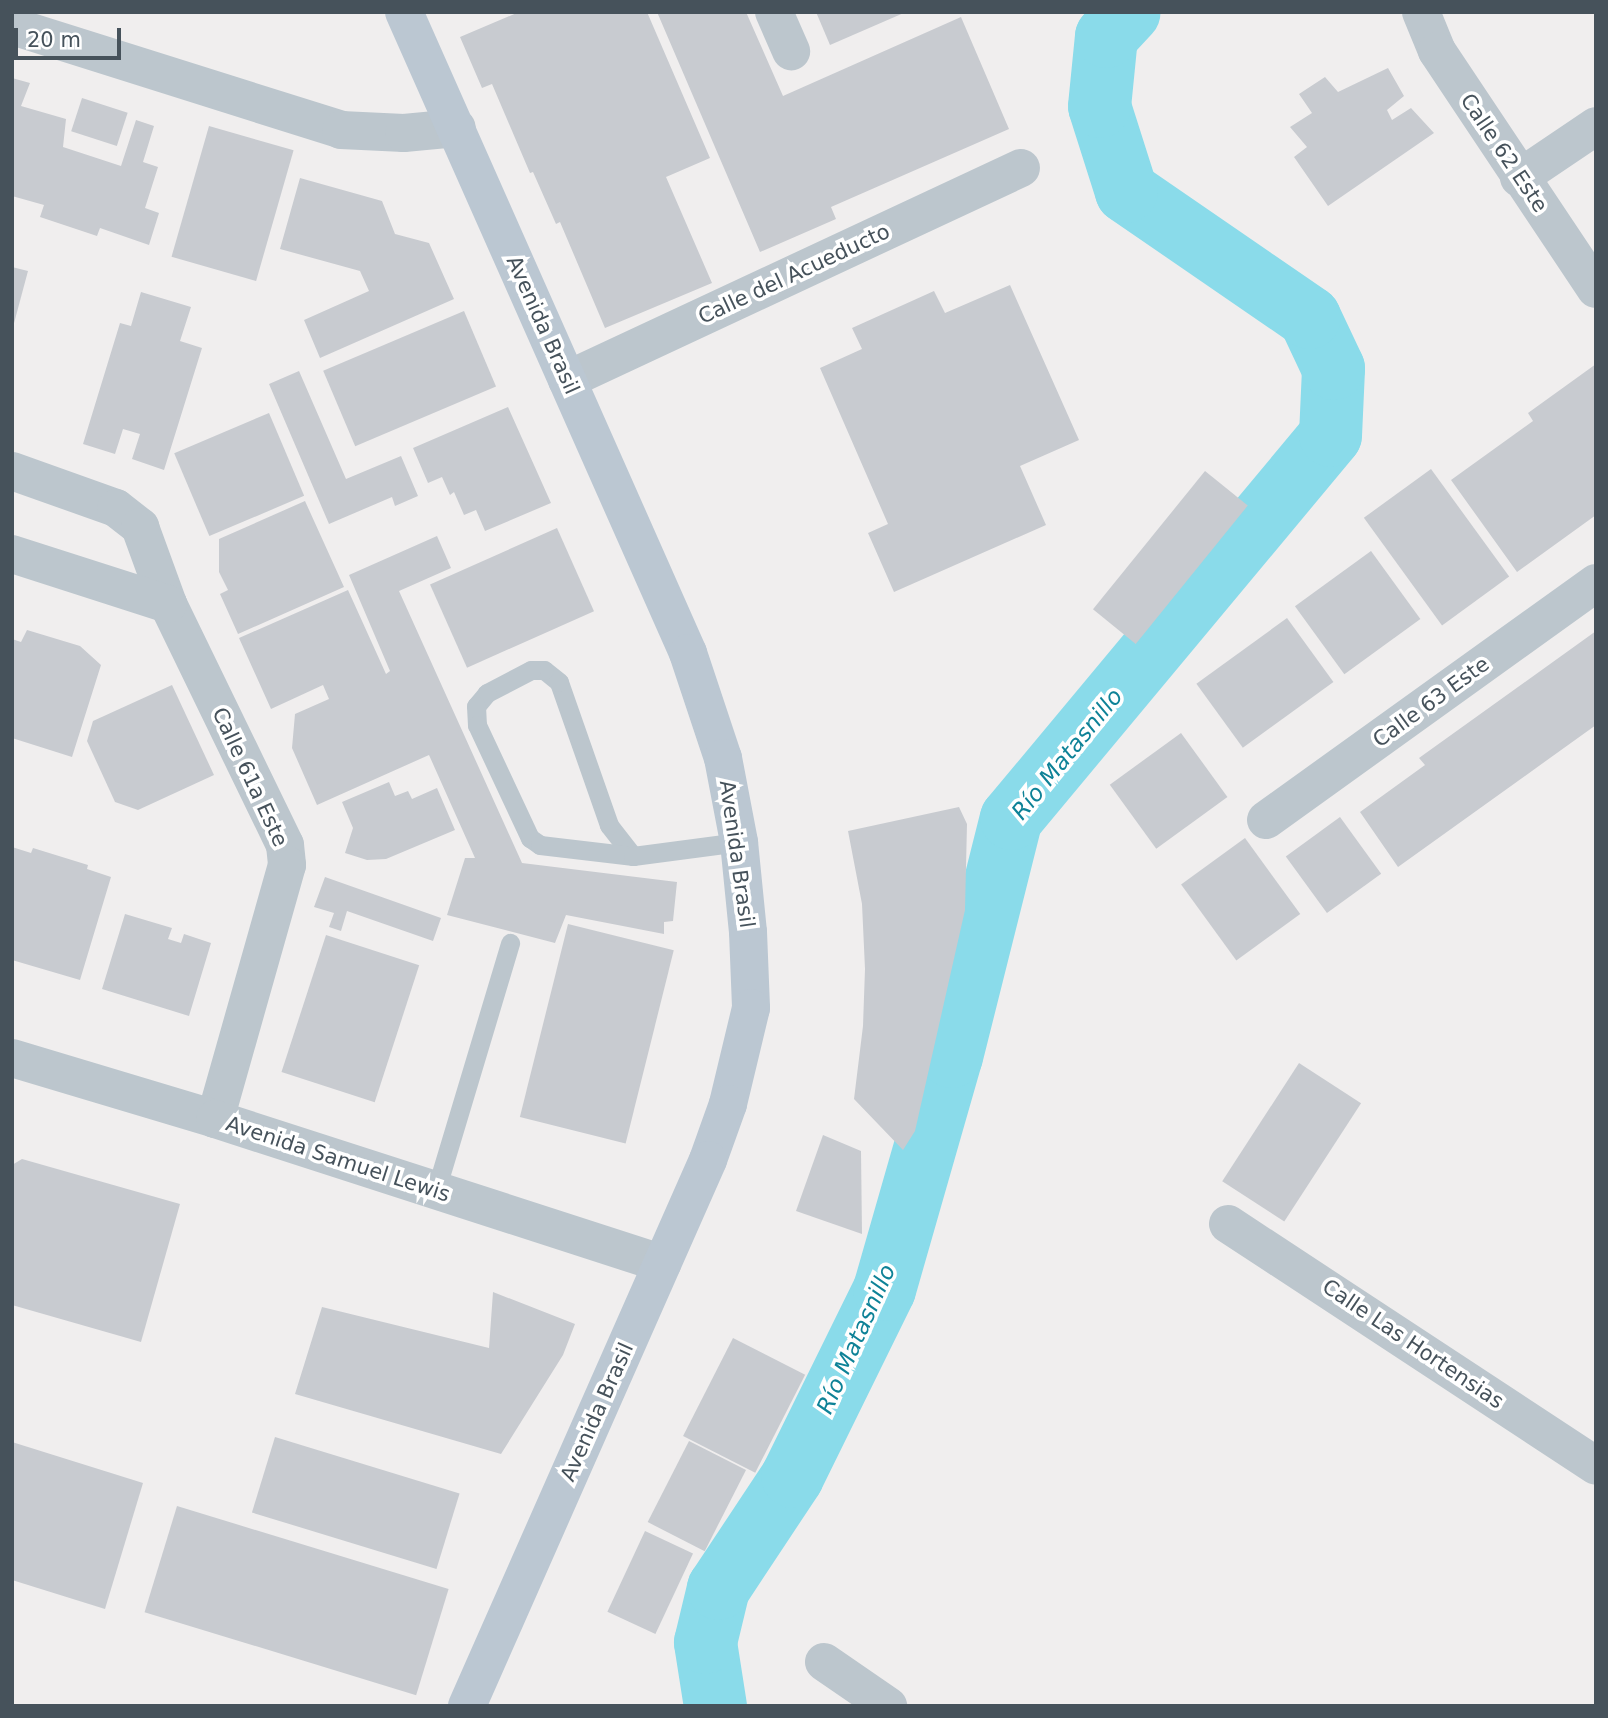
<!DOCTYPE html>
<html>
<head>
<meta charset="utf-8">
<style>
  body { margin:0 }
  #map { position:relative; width:1608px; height:1718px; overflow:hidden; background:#f0eeee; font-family:"DejaVu Sans",sans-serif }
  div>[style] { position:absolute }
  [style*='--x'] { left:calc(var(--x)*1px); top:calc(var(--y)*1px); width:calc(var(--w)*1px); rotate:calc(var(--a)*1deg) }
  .river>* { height:63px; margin:-31.5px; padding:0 31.5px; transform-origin:31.5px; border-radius:31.5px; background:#8adbea }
  .building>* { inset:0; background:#c8cbd0; transform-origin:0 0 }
  .lane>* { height:19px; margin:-9.5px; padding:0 9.5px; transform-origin:9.5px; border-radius:9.5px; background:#bcc6cd }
  .street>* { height:38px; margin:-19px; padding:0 19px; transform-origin:19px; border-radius:19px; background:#bcc6cd }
  .secondary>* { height:38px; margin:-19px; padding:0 19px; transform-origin:19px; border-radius:19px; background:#bbc7d2 }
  span { translate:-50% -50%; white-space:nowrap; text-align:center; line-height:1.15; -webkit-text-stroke:7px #fff; paint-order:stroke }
  .street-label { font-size:21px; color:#46525b }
  .water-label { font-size:23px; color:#0e8297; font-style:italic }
  .frame { position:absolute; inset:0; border:14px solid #46525b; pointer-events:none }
  .scale { position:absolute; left:14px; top:28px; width:107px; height:32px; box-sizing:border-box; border:4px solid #46525b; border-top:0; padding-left:9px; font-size:21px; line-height:24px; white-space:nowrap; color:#46525b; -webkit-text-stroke:5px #fff; paint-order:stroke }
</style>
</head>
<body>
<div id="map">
  <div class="river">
    <i style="--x:715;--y:1706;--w:65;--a:-98.9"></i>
    <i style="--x:705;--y:1642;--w:56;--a:-76.5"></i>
    <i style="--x:718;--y:1588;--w:134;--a:-56.5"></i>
    <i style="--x:792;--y:1476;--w:208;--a:-63.8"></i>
    <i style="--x:884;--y:1289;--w:242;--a:-74"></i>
    <i style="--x:951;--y:1056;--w:245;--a:-75.9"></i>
    <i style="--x:1011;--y:818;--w:498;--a:-50.2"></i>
    <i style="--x:1330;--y:435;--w:67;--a:-87.4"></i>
    <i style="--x:1333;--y:368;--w:56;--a:-115.2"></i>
    <i style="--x:1309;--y:317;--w:222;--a:-145.5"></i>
    <i style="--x:1126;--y:191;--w:89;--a:-107.6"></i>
    <i style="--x:1099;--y:106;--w:70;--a:-84.3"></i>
    <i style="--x:1106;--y:36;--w:33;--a:-47"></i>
  </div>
  <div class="building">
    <i style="clip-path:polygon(519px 12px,647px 12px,710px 158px,666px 177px,712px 283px,605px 328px,560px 222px,556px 224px,533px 172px,530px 173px,492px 84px,482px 88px,460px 37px)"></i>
    <i style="clip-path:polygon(657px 12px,746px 12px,783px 96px,961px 17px,1009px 129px,831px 207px,836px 219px,760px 252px)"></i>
    <i style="clip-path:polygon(816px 12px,906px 12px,830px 45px)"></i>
    <i style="clip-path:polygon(1388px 68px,1404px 96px,1387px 110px,1392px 120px,1411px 108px,1434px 133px,1328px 206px,1294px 157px,1307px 147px,1290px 127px,1312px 113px,1299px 94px,1325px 77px,1338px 92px)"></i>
    <i style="clip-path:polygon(12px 78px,30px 83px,21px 106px,66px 119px,63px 147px,121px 166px,136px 120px,154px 126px,143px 162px,158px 167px,145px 208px,159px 213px,149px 245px,100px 228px,97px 236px,40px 217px,44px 205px,12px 196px)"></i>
    <i style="left:82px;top:98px;width:48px;height:35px;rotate:18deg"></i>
    <i style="left:209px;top:126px;width:88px;height:136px;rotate:16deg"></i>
    <i style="clip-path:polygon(300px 178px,382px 201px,395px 234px,429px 243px,454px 299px,320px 358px,304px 320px,369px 291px,360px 271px,280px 249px)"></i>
    <i style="clip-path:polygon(12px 267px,28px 271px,13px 327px,12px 327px)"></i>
    <i style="clip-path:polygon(1010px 285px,1079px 440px,1020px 466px,1046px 525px,894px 592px,868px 533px,888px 524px,820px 368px,862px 349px,852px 328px,934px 291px,945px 313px)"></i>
    <i style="clip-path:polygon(141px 292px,191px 307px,180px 341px,202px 348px,164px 470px,132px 459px,140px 434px,123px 429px,115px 454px,83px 444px,120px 323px,131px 326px)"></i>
    <i style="left:464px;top:311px;width:82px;height:153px;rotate:67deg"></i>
    <i style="clip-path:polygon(1596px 364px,1596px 515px,1517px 572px,1451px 480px,1533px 421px,1528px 413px)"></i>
    <i style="clip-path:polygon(299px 371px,346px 479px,401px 456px,418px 496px,395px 506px,392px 497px,329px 524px,269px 384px)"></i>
    <i style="clip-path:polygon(508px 407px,551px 503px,485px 531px,476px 510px,464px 515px,454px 492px,450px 495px,442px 477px,428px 483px,413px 448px)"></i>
    <i style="left:269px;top:413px;width:90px;height:103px;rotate:67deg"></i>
    <i style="left:1431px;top:469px;width:133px;height:83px;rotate:54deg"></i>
    <i style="left:1205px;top:471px;width:55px;height:178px;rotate:39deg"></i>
    <i style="clip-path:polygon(305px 501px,344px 587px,238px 634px,220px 594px,228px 590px,219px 572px,219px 539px)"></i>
    <i style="left:557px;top:528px;width:91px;height:139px;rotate:66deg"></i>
    <i style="clip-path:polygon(437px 536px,451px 568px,399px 591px,522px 863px,677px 882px,673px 921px,664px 922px,664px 934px,566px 915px,555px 943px,447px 915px,465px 858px,475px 858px,429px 755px,317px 805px,292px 748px,295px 714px,329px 699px,323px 685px,271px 709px,239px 638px,348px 590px,386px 674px,390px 671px,349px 575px)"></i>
    <i style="left:1371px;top:551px;width:84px;height:94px;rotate:54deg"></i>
    <i style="left:1287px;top:618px;width:79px;height:112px;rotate:54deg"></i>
    <i style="clip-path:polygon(27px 630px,80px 646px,101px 665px,72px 757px,12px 738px,12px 639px,21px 642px)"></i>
    <i style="clip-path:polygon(1596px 631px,1596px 725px,1398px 867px,1360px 812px,1425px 765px,1419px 758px)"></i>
    <i style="clip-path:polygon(172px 685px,214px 775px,138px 810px,115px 802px,87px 741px,93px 721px)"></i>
    <i style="left:1181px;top:733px;width:79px;height:88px;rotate:54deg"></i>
    <i style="clip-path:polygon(389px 782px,395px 796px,408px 791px,412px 799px,437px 788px,455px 830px,386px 859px,367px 860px,345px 853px,353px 828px,342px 802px)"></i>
    <i style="clip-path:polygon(959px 807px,967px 824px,965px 910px,915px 1131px,903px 1150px,854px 1099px,863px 1026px,865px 969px,862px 904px,848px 831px)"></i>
    <i style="left:1340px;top:817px;width:70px;height:67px;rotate:54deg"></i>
    <i style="left:1245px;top:838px;width:94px;height:79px;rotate:54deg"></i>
    <i style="clip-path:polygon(12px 847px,31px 853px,33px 848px,88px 865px,87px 869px,111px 877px,80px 980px,12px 960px)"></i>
    <i style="clip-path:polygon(325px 877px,441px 918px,433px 941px,347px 911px,341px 931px,329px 927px,334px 913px,314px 907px)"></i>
    <i style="clip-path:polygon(125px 914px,172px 928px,168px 939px,181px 943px,184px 934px,211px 943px,189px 1016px,102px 989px)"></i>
    <i style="left:568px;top:924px;width:109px;height:199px;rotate:14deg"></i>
    <i style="left:326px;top:935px;width:98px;height:144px;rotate:18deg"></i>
    <i style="left:1299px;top:1063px;width:74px;height:141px;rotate:33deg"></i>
    <i style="clip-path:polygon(823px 1135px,861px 1151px,862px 1234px,796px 1211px)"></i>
    <i style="clip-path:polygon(22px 1159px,180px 1204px,141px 1342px,12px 1305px,12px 1165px)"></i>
    <i style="clip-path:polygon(493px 1292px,575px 1324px,563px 1355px,501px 1454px,295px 1394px,322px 1307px,489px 1348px)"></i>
    <i style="left:733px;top:1338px;width:81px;height:110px;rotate:27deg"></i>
    <i style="left:275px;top:1437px;width:193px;height:79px;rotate:17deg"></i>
    <i style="left:689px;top:1441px;width:64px;height:91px;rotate:27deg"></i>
    <i style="clip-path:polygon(12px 1442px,143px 1483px,105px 1609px,12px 1580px)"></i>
    <i style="left:177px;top:1506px;width:284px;height:111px;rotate:17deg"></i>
    <i style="left:645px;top:1531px;width:53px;height:89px;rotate:25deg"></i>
  </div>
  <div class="lane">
    <i style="--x:633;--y:856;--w:39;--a:-128"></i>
    <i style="--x:609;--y:825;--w:151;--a:-109.3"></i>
    <i style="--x:559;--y:682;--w:19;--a:-141"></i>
    <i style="--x:544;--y:670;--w:13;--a:180"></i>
    <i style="--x:531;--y:670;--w:50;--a:152.4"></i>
    <i style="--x:487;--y:693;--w:17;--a:130"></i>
    <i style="--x:476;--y:706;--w:19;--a:87"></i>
    <i style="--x:477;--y:725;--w:125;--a:64.9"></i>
    <i style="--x:530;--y:838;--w:12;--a:35"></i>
    <i style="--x:540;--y:845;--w:94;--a:6.7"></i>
    <i style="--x:633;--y:856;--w:107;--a:-7.5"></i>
    <i style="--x:436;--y:1190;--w:258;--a:-73.3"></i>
  </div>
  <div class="street">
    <i style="--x:774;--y:12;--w:43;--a:66.4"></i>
    <i style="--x:1421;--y:12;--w:42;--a:67.7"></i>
    <i style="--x:1437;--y:51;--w:286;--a:56.3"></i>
    <i style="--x:12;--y:26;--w:345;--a:17.5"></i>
    <i style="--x:341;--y:130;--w:63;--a:2.7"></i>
    <i style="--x:404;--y:133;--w:53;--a:-5.4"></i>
    <i style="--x:1519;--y:178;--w:93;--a:-34"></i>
    <i style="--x:567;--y:380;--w:501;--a:-25.03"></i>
    <i style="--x:12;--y:471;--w:110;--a:19.6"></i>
    <i style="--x:116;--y:508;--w:31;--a:38"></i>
    <i style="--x:140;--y:527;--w:82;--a:70"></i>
    <i style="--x:168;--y:604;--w:268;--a:64.1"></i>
    <i style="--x:285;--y:845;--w:20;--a:84"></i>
    <i style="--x:287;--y:865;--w:264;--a:105.8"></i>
    <i style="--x:12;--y:554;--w:164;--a:17.8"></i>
    <i style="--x:1266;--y:820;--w:406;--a:-35.7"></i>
    <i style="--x:12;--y:1058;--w:212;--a:16.7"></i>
    <i style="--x:215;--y:1119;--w:470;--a:17.9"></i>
    <i style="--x:1228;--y:1224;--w:440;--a:33.3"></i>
    <i style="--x:824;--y:1662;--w:78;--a:34.5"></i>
  </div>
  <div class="secondary">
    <i style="--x:404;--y:12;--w:701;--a:66.1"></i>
    <i style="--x:688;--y:653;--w:111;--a:71.6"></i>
    <i style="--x:723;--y:758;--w:86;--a:79.2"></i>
    <i style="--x:739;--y:842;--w:90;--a:84.3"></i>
    <i style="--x:748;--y:932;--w:76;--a:87.7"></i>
    <i style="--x:751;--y:1008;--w:99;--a:103.5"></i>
    <i style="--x:728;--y:1104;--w:59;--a:109.7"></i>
    <i style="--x:708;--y:1160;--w:597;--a:113.82"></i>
  </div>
  <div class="street-label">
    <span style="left:1504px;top:153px;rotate:56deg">Calle 62 Este</span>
    <span style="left:794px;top:274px;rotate:-25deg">Calle del Acueducto</span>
    <span style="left:543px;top:325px;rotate:66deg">Avenida Brasil</span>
    <span style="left:1431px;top:702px;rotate:-36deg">Calle 63 Este</span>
    <span style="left:250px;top:777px;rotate:65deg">Calle 61a Este</span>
    <span style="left:737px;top:854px;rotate:82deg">Avenida Brasil</span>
    <span style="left:338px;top:1159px;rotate:18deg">Avenida Samuel Lewis</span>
    <span style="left:1413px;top:1344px;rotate:34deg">Calle Las Hortensias</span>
    <span style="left:597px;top:1412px;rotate:-66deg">Avenida Brasil</span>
  </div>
  <div class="water-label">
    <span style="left:1067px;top:754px;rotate:-51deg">Río Matasnillo</span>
    <span style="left:856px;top:1339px;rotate:-66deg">Río Matasnillo</span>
  </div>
  <div class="frame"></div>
  <div class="scale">20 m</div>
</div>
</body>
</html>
